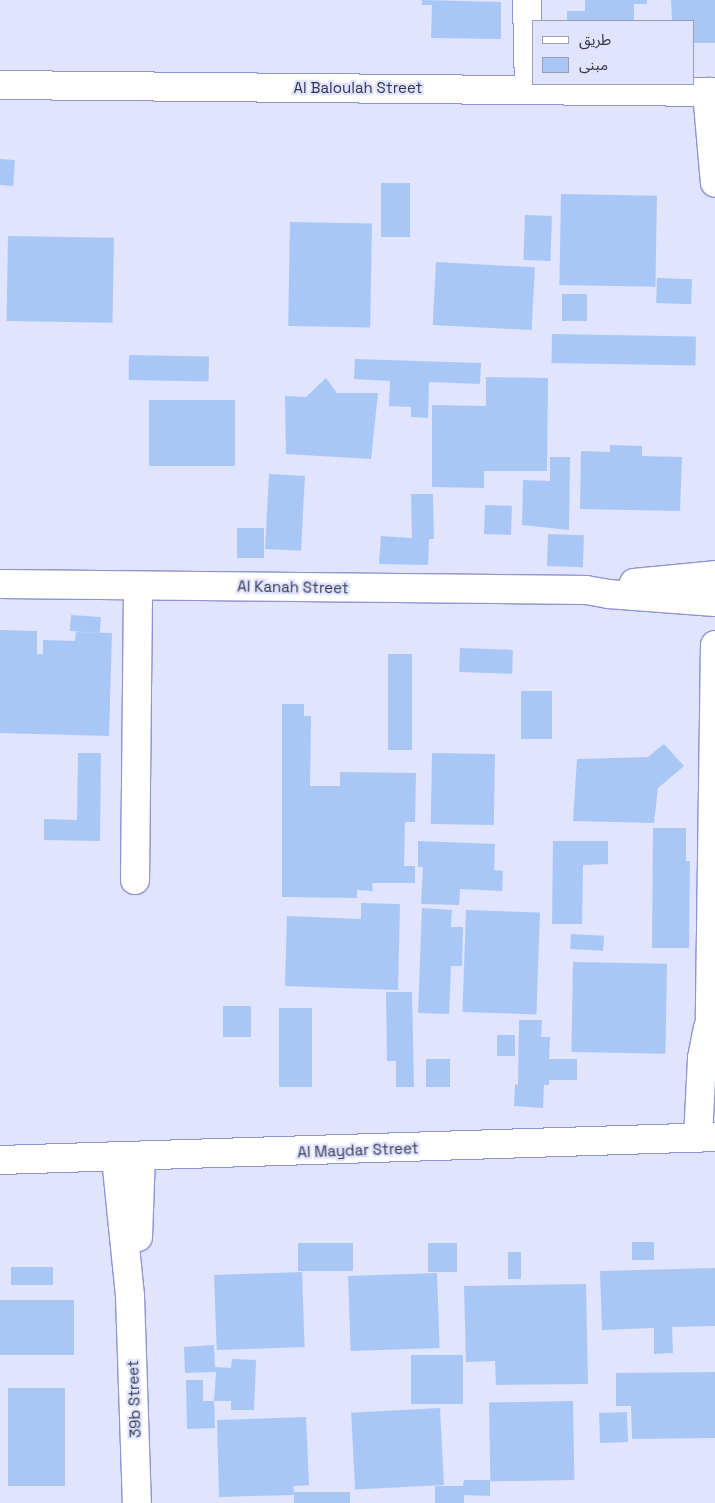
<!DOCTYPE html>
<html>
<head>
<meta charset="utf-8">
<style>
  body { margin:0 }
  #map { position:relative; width:715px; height:1503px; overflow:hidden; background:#e0e4fe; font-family:"Space Grotesk","Noto Sans Arabic",sans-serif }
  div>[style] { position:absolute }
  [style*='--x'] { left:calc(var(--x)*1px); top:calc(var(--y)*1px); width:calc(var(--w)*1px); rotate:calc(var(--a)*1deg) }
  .building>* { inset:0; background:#a9c7f6; transform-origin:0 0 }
  .roads { filter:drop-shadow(1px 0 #8e95d3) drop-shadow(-1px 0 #8e95d3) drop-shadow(0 1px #8e95d3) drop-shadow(0 -1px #8e95d3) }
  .street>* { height:28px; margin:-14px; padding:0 14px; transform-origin:14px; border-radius:14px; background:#fff }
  span { translate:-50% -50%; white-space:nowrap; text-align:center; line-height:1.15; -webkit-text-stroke:4.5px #e0e4fe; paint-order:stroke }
  .street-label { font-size:15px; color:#31344e }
  .legend { position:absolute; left:532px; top:20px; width:162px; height:65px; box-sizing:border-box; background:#e0e4fe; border:1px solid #9a9eb8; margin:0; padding:6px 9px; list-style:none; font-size:15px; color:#31344e }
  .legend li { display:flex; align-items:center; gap:10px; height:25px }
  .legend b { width:25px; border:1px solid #9a9eb8 }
</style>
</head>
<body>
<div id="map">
  <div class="building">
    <i style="clip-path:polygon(422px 0,501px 2px,501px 39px,431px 38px,432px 5px,422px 5px)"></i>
    <i style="clip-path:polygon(585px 0,647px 0,647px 4px,634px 4px,634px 21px,567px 21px,567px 11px,585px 11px)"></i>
    <i style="clip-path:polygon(671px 0,715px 0,715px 43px,694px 43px,694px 21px,672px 21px)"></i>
    <i style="left:0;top:159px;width:15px;height:26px;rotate:4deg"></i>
    <i style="left:381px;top:183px;width:29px;height:54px"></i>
    <i style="left:561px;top:194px;width:96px;height:91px;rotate:1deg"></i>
    <i style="left:525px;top:215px;width:27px;height:45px;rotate:2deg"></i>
    <i style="left:290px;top:222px;width:82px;height:104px;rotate:1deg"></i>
    <i style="left:8px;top:236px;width:106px;height:85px;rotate:1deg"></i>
    <i style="left:436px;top:262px;width:99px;height:63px;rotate:3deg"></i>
    <i style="left:657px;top:278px;width:35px;height:25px;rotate:2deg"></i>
    <i style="left:562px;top:294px;width:25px;height:27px"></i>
    <i style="left:552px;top:334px;width:144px;height:29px;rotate:1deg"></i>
    <i style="left:129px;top:355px;width:80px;height:25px;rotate:1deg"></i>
    <i style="clip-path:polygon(355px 359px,481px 363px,480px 384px,429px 382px,428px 418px,411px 417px,411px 407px,389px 406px,390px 381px,354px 379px)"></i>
    <i style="clip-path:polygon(486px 377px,548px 378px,547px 471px,484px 471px,484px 488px,432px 487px,432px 405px,486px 406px)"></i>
    <i style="clip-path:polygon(326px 378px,337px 393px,378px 393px,371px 459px,286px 454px,285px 396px,306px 397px)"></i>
    <i style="left:149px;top:400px;width:86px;height:66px"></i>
    <i style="clip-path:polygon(610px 445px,642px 446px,642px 456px,682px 457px,680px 511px,580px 509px,581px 451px,610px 452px)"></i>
    <i style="clip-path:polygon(550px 457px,570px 457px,569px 530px,522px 525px,523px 480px,550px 481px)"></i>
    <i style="left:269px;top:474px;width:36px;height:75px;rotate:3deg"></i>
    <i style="clip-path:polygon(411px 494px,433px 494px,434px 539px,429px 539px,428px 565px,379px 564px,381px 536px,412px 538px)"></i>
    <i style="left:485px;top:505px;width:27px;height:29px;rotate:2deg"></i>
    <i style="left:237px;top:528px;width:27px;height:30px"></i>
    <i style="left:548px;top:534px;width:36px;height:32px;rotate:2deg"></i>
    <i style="left:71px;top:615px;width:30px;height:16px;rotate:4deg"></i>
    <i style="clip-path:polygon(0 630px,37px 631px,37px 654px,43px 654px,43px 640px,75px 641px,76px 632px,112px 633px,109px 736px,0 733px)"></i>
    <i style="left:460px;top:648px;width:53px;height:24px;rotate:2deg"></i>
    <i style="left:412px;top:654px;width:96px;height:24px;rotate:90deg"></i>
    <i style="left:521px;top:691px;width:31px;height:48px"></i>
    <i style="clip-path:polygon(282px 704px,304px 704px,304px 716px,311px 716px,310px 786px,340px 786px,340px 772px,416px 773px,415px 822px,405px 822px,404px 866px,415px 866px,415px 883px,372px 883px,373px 891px,357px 890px,357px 898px,282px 897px)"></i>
    <i style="clip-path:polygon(664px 744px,684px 766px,658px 788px,654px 823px,573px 821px,577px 759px,648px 757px)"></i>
    <i style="clip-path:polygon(78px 753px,101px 753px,100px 841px,44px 840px,44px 819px,77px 820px)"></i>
    <i style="left:432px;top:753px;width:63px;height:71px;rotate:1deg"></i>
    <i style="clip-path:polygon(653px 828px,686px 828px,686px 861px,690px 861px,689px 948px,652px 948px)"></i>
    <i style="clip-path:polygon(418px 841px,495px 844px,494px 870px,503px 871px,502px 891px,460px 889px,459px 905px,421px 904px,423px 867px,418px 867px)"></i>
    <i style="clip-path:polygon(553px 841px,608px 841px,608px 864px,583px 865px,582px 924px,552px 924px)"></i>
    <i style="clip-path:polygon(361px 903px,400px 904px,398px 990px,285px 986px,287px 916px,361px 919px)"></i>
    <i style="clip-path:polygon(422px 908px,452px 910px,451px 927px,463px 927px,462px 966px,451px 966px,449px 1014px,418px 1013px)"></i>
    <i style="left:466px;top:910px;width:74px;height:102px;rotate:2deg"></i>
    <i style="left:571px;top:934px;width:33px;height:15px;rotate:3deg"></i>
    <i style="left:573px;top:962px;width:94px;height:90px;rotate:1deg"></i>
    <i style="clip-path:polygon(386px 992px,412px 992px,414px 1087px,396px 1087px,396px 1061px,387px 1061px)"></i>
    <i style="left:223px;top:1006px;width:28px;height:31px"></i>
    <i style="left:279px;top:1008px;width:33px;height:79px"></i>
    <i style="clip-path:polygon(519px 1020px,542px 1020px,541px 1037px,550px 1037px,549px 1059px,577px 1059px,577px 1080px,549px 1080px,549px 1085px,544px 1085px,543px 1108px,514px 1106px,515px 1084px,518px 1085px)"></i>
    <i style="left:497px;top:1035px;width:18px;height:21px"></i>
    <i style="left:426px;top:1059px;width:24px;height:28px"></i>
    <i style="left:632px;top:1242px;width:22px;height:18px"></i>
    <i style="left:298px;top:1243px;width:55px;height:28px"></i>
    <i style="left:428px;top:1243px;width:29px;height:29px"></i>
    <i style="left:508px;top:1252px;width:13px;height:27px"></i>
    <i style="left:53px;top:1267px;width:18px;height:42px;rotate:90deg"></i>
    <i style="clip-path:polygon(715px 1268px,715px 1326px,672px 1327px,673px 1353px,654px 1354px,654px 1328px,602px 1330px,600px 1271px)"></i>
    <i style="left:302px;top:1272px;width:75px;height:88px;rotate:88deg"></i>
    <i style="left:437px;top:1273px;width:75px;height:89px;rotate:88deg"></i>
    <i style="clip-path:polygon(586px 1284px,588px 1384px,496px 1385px,495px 1361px,466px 1362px,464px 1286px)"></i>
    <i style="left:0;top:1300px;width:74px;height:55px"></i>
    <i style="clip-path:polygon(214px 1345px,215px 1367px,231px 1368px,232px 1359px,256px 1360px,254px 1410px,231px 1410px,231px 1401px,214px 1401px,216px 1372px,185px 1373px,184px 1347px)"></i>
    <i style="left:411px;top:1355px;width:52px;height:49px"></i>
    <i style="clip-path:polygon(715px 1372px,715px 1438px,632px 1439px,631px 1406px,616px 1406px,616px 1373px)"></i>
    <i style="clip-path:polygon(186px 1380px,203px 1380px,203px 1401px,214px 1401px,215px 1428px,187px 1429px)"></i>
    <i style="left:8px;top:1388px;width:57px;height:98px"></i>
    <i style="left:573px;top:1401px;width:79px;height:84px;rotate:89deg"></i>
    <i style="left:440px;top:1408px;width:77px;height:89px;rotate:87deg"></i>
    <i style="left:627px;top:1412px;width:30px;height:28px;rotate:88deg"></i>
    <i style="clip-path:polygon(306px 1417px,309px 1485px,293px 1486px,294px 1492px,350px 1492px,350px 1503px,294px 1503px,294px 1495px,219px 1497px,217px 1420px)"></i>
    <i style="clip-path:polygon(464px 1480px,490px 1480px,490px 1496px,464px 1495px,464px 1503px,435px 1503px,435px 1486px,463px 1486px)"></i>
  </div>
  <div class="roads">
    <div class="street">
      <i style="--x:527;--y:0;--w:90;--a:88.7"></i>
      <i style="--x:0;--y:85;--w:715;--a:0.56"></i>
      <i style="--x:707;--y:92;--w:91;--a:85"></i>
      <i style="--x:634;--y:583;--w:81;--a:-5.6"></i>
      <i style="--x:0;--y:584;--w:586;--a:0.59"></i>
      <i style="--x:586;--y:590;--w:22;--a:10"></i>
      <i style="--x:608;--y:594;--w:107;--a:4.3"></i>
      <i style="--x:715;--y:645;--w:372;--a:90.8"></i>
      <i style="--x:710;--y:1017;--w:33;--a:81"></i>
      <i style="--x:135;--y:880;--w:294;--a:-89.4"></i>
      <i style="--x:698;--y:1138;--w:80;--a:-87.1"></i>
      <i style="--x:702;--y:1058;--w:31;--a:-79"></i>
      <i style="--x:116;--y:1158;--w:139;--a:84.2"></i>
      <i style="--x:130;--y:1296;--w:207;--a:88.1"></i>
      <i style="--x:0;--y:1160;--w:715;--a:-1.84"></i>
      <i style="--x:138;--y:1237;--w:80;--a:-87.9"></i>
    </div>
  </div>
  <div class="street-label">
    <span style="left:358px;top:88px">Al Baloulah Street</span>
    <span style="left:293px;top:587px;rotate:1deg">Al Kanah Street</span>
    <span style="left:358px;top:1150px;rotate:-2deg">Al Maydar Street</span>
    <span style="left:134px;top:1399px;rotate:-92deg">39b Street</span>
  </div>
  <ul class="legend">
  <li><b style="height:6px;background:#fff"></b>طريق</li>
  <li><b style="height:14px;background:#a9c7f6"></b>مبنى</li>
  </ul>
</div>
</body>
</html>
